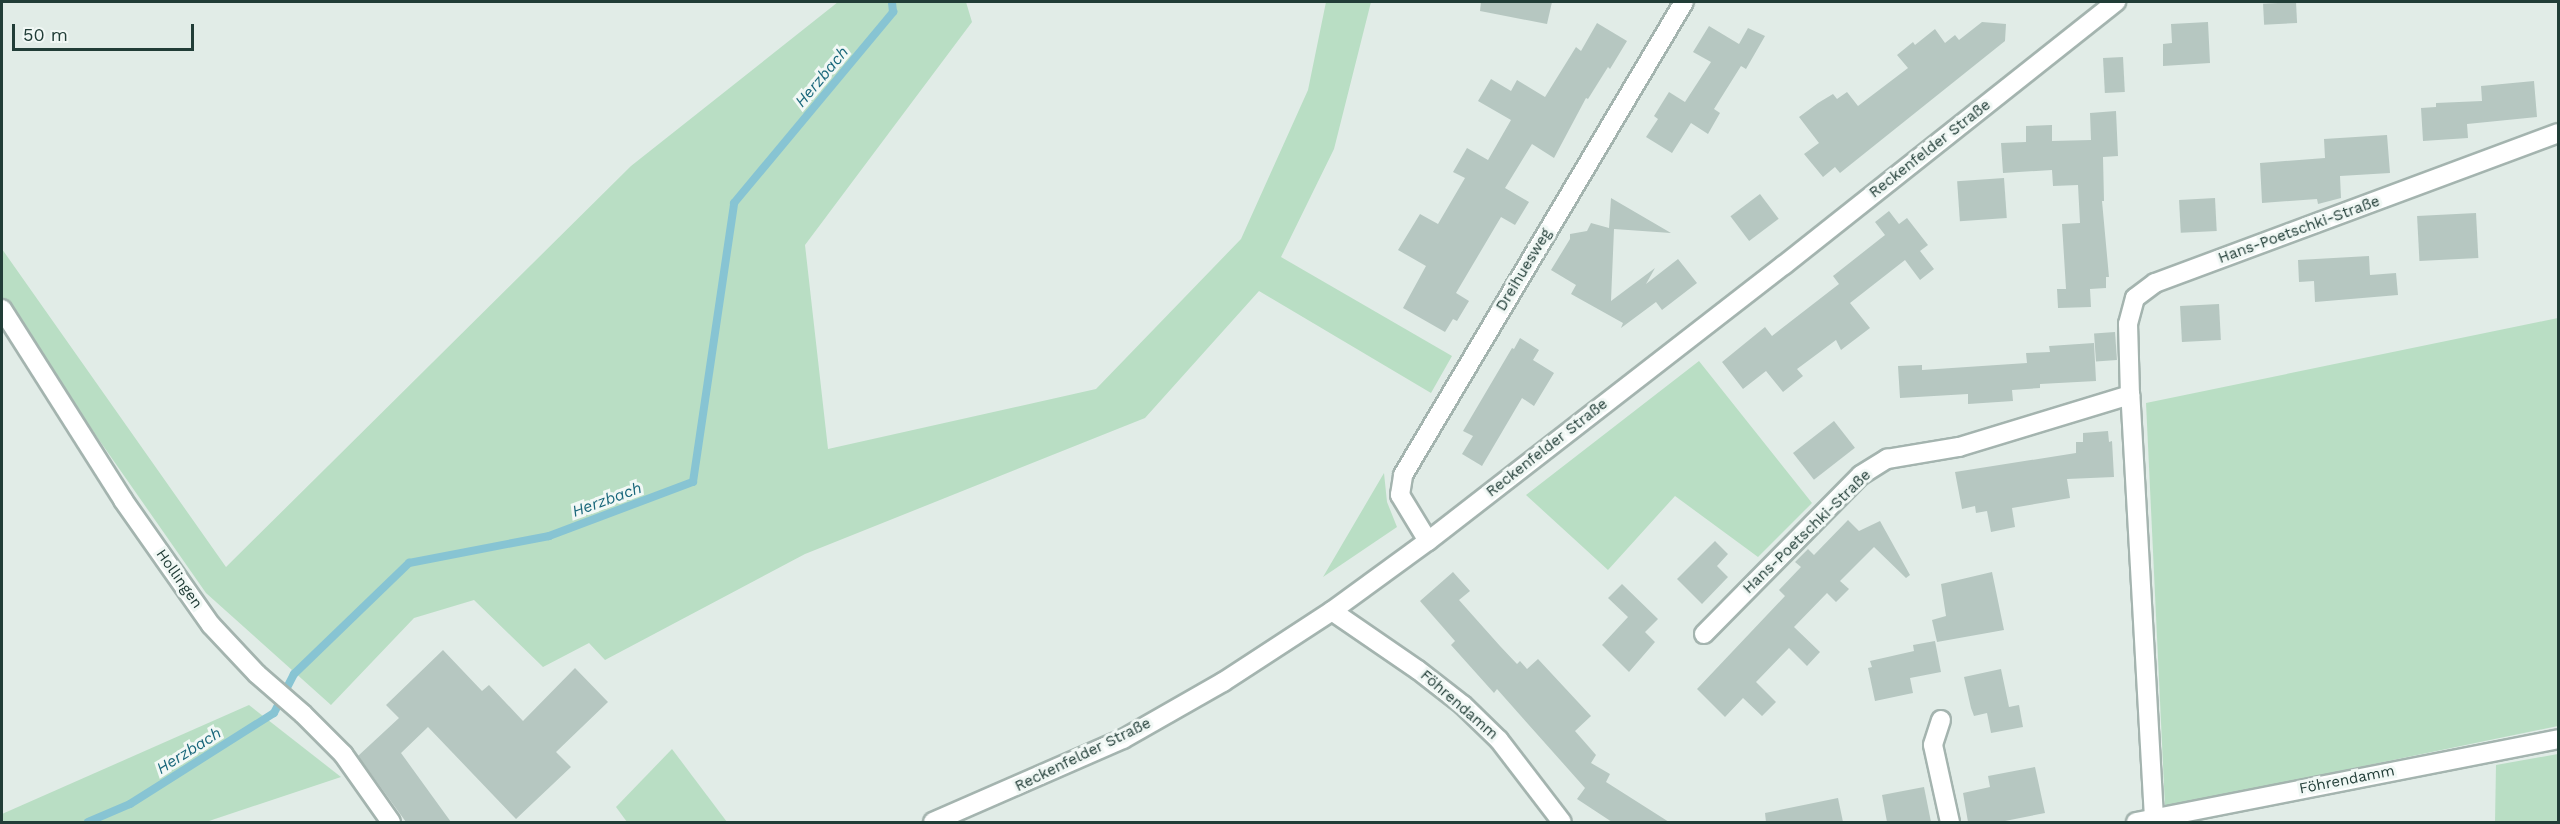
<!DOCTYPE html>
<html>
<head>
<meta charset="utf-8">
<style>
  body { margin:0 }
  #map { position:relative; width:2560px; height:824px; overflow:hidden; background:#e1ece7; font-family:"Work Sans",sans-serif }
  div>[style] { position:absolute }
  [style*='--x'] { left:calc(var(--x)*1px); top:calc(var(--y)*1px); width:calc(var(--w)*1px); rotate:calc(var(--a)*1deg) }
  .green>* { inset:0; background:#b9dec4 }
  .stream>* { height:8px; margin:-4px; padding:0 4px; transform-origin:4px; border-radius:4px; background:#87c4d3 }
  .building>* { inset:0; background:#b6c7c1; transform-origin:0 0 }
  .roads { filter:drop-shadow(2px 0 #a4b4af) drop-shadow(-2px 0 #a4b4af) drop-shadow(0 2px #a4b4af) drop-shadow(0 -2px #a4b4af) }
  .minor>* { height:18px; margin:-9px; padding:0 9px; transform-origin:9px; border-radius:9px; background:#fff }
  span { translate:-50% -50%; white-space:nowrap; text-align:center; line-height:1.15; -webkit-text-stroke:6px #f1f8f5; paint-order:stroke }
  .street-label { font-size:15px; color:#213d37 }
  .water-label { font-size:16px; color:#19677b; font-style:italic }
  .frame { position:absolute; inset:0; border:3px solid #213d37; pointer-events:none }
  .scale { position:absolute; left:12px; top:24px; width:182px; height:27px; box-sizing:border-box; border:3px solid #213d37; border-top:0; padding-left:8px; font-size:18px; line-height:21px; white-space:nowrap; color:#213d37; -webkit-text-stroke:4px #f1f8f5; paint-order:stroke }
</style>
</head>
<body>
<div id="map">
  <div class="green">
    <i style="clip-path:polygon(838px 2px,966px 2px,972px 22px,805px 245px,828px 449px,1096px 389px,1241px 239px,1308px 90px,1326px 2px,1371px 2px,1334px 149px,1281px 257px,1452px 356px,1431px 393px,1259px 291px,1145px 418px,805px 554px,605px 660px,589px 643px,543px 667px,474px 600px,414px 618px,331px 705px,206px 593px,2px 301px,2px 249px,226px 567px,631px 166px)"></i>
    <i style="clip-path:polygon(2558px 318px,2558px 726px,2165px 807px,2146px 403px)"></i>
    <i style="clip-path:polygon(1699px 361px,1812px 503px,1758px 557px,1675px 496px,1608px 570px,1526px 495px)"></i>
    <i style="clip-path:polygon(1384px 473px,1387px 502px,1397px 527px,1323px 577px)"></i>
    <i style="clip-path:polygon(249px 705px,341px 777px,206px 822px,2px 822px,2px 814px)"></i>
    <i style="clip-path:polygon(672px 749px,727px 822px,627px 822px,616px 807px)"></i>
    <i style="clip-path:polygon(2558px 754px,2558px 822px,2495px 822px,2496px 765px)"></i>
  </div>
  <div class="stream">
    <i style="--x:88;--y:822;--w:46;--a:-23.2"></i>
    <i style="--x:130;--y:804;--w:170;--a:-32.3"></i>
    <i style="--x:274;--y:713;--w:44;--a:-62.9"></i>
    <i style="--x:294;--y:674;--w:160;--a:-44"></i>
    <i style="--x:409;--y:563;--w:143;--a:-10.9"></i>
    <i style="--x:549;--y:536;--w:154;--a:-20.6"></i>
    <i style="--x:693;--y:482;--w:282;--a:-81.6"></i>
    <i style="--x:734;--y:203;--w:249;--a:-50.2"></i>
    <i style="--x:893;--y:12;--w:10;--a:-96"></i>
  </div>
  <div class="building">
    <i style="clip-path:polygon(1481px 2px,1552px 2px,1547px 24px,1480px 11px)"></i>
    <i style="left:2296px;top:2px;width:21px;height:33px;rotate:87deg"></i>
    <i style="clip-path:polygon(1982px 22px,2006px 24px,2005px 41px,1840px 173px,1835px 167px,1823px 177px,1804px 154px,1819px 143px,1799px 117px,1818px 103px,1833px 94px,1837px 99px,1847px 92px,1858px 106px,1908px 68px,1897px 55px,1913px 42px,1915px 45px,1935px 29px,1945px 43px,1955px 35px,1959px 40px)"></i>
    <i style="clip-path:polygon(2208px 22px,2210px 63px,2163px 66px,2163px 44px,2172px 43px,2171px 24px)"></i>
    <i style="clip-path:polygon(1597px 23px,1627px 41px,1610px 69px,1608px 67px,1588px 99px,1586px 98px,1554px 158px,1532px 144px,1505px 188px,1529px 202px,1515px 225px,1501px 217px,1456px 293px,1469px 301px,1457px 321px,1453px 319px,1445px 332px,1403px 308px,1426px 266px,1398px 250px,1420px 214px,1438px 224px,1465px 178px,1453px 172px,1467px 148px,1488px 160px,1511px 120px,1478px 101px,1491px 79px,1511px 91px,1517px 80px,1545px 97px,1576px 47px,1581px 51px)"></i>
    <i style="clip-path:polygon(1709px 26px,1739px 44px,1748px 28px,1765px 36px,1746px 69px,1741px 66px,1714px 109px,1720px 113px,1708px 134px,1691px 123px,1672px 153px,1646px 137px,1658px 119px,1654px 116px,1669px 92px,1685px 102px,1711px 62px,1693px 52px)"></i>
    <i style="left:2123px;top:57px;width:35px;height:20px;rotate:87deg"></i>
    <i style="clip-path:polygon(2534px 81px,2537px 117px,2467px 124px,2468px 138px,2423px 141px,2421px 108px,2436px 107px,2436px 103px,2482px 101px,2481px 86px)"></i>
    <i style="clip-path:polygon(2116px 111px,2118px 156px,2103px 157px,2104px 201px,2102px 201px,2109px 277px,2106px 277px,2106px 288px,2090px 289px,2091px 307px,2058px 308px,2057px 289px,2066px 289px,2062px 224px,2080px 223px,2078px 185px,2053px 186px,2052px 170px,2003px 173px,2001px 143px,2026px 142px,2026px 126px,2052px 125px,2052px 141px,2091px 140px,2090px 113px)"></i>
    <i style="clip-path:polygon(2387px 135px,2390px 173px,2340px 176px,2341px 198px,2318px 204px,2317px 199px,2262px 203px,2260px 163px,2325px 158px,2324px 139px)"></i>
    <i style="left:2004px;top:178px;width:40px;height:47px;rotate:86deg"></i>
    <i style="left:1760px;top:194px;width:31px;height:37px;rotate:53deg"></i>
    <i style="clip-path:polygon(1611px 198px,1671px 233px,1614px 229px,1611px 301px,1655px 268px,1646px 284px,1678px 259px,1697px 283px,1662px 310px,1656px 302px,1621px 328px,1623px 323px,1571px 294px,1576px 285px,1551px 270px,1570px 239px,1570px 234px,1587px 231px,1591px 223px,1609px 228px)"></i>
    <i style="left:2215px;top:198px;width:33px;height:36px;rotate:87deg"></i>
    <i style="clip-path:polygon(1889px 211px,1899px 224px,1907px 218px,1928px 245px,1920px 251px,1934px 269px,1920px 280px,1905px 260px,1850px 303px,1870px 328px,1841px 350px,1836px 340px,1797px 369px,1803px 376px,1783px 392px,1766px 371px,1743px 389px,1722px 362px,1765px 327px,1772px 336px,1839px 284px,1833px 276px,1885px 235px,1875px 222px)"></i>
    <i style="left:2476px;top:213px;width:45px;height:59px;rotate:87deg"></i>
    <i style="clip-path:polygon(2369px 256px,2370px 275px,2396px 273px,2398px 295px,2315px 302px,2314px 281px,2299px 282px,2298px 260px)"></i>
    <i style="left:2219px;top:304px;width:36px;height:39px;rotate:87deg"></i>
    <i style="left:2115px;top:332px;width:28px;height:21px;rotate:86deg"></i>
    <i style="clip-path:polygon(1520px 338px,1539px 350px,1533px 360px,1554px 373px,1534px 406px,1522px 398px,1482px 466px,1462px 454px,1473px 436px,1463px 431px,1512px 348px,1514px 349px)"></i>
    <i style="clip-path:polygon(2094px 343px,2096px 381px,2040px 384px,2040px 388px,2012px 390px,2013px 401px,1968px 404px,1968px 394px,1900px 398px,1898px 366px,1922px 365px,1922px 370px,2027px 363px,2026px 353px,2050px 352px,2049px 346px)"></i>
    <i style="left:1834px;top:421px;width:34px;height:52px;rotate:52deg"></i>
    <i style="clip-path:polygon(2108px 431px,2109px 442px,2112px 441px,2114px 477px,2067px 479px,2070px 498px,2012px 508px,2015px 527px,1991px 532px,1987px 511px,1976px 513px,1975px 506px,1962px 509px,1955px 472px,2076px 453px,2076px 442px,2083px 442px,2083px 433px)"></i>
    <i style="clip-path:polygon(1848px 520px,1859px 531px,1880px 521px,1910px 575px,1906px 578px,1874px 547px,1840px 581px,1849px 589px,1836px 602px,1827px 593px,1794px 627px,1820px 652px,1807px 666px,1789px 648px,1756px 682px,1776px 702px,1762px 716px,1743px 698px,1725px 717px,1697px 689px,1785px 596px,1779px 590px,1801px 567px,1795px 562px,1808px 549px,1814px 555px)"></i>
    <i style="clip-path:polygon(1715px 541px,1728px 554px,1717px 566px,1728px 577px,1702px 604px,1677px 579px)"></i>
    <i style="clip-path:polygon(1453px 572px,1470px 591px,1459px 600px,1500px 646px,1517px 664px,1520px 661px,1527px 669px,1538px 659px,1591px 716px,1575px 731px,1596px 755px,1591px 763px,1610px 774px,1606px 782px,1669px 822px,1612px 822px,1577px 799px,1585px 788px,1497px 689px,1494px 693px,1451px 645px,1455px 641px,1420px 601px)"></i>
    <i style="clip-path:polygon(1992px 572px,2004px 630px,1937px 642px,1932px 620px,1946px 616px,1941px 584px)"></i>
    <i style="clip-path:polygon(1622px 584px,1658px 619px,1645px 632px,1655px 642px,1629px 672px,1602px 645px,1628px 617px,1608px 598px)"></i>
    <i style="clip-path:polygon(1935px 641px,1941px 672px,1910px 678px,1913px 693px,1875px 701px,1868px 668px,1872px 667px,1870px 661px,1914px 651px,1913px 645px)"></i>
    <i style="clip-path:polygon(443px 650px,482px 691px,489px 685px,523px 721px,575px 668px,608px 702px,556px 752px,571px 767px,516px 819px,428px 727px,401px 753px,451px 822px,406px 822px,358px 756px,399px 718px,386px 705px)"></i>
    <i style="clip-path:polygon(2001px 669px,2009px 707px,2019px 705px,2023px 727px,1991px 733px,1987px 713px,1974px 716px,1971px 708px,1964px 677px)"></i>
    <i style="clip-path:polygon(2035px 767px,2045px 813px,2000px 822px,1968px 822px,1963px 793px,1990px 787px,1988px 776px)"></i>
    <i style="clip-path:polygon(1924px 787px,1931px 822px,1887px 822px,1882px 795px)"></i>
    <i style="clip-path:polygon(1838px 798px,1843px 822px,1766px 822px,1765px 813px)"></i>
  </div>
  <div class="roads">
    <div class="minor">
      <i style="--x:2;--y:309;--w:226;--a:57.6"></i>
      <i style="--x:123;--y:500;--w:153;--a:54.9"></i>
      <i style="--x:211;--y:625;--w:67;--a:46.8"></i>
      <i style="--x:257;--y:674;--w:61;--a:41"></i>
      <i style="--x:303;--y:714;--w:57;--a:45"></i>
      <i style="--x:343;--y:754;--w:83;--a:54.8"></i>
      <i style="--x:1428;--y:541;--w:54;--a:-121.3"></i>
      <i style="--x:1400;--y:495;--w:20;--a:-81"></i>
      <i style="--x:1403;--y:475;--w:550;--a:-59.29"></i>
      <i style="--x:1332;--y:611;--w:104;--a:34.5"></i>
      <i style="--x:1418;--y:670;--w:57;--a:37.9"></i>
      <i style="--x:1463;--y:705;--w:50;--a:44.2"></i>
      <i style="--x:1499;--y:740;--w:103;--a:52.5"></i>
      <i style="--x:1704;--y:634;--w:223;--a:-45.4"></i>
      <i style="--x:1861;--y:475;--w:31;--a:-32"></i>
      <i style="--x:1887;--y:459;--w:73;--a:-9.5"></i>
      <i style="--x:1959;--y:447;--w:179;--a:-16.9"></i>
      <i style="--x:1941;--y:720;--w:26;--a:108"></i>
      <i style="--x:1933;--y:745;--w:79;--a:77.6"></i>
      <i style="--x:2154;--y:818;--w:424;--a:-93.2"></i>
      <i style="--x:2130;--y:395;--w:71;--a:-91.6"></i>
      <i style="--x:2128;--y:324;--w:27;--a:-75"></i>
      <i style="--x:2135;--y:298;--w:25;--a:-37"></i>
      <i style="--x:2155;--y:283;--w:430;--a:-20.4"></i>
      <i style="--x:933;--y:822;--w:207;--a:-23.6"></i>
      <i style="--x:1123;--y:739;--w:115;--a:-29.7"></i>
      <i style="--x:1223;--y:682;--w:130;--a:-33.1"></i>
      <i style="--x:1332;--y:611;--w:119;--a:-36.1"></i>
      <i style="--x:1428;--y:541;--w:450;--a:-37.8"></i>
      <i style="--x:1784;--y:265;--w:424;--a:-38.4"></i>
      <i style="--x:2136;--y:822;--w:430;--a:-11.1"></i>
    </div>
  </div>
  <div class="street-label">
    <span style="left:1930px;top:149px;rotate:-38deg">Reckenfelder Straße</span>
    <span style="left:2299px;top:230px;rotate:-20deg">Hans-Poetschki-Straße</span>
    <span style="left:1524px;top:270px;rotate:-59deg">Dreihuesweg</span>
    <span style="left:1547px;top:448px;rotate:-38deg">Reckenfelder Straße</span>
    <span style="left:1807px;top:532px;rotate:-44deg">Hans-Poetschki-Straße</span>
    <span style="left:179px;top:579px;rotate:55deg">Hollingen</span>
    <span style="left:1459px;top:705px;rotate:41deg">Föhrendamm</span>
    <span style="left:1083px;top:755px;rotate:-26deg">Reckenfelder Straße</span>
    <span style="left:2347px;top:780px;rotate:-11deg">Föhrendamm</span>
  </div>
  <div class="water-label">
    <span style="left:822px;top:77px;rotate:-50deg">Herzbach</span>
    <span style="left:607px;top:500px;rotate:-20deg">Herzbach</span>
    <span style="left:189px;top:751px;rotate:-32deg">Herzbach</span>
  </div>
  <div class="frame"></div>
  <div class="scale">50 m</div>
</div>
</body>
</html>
